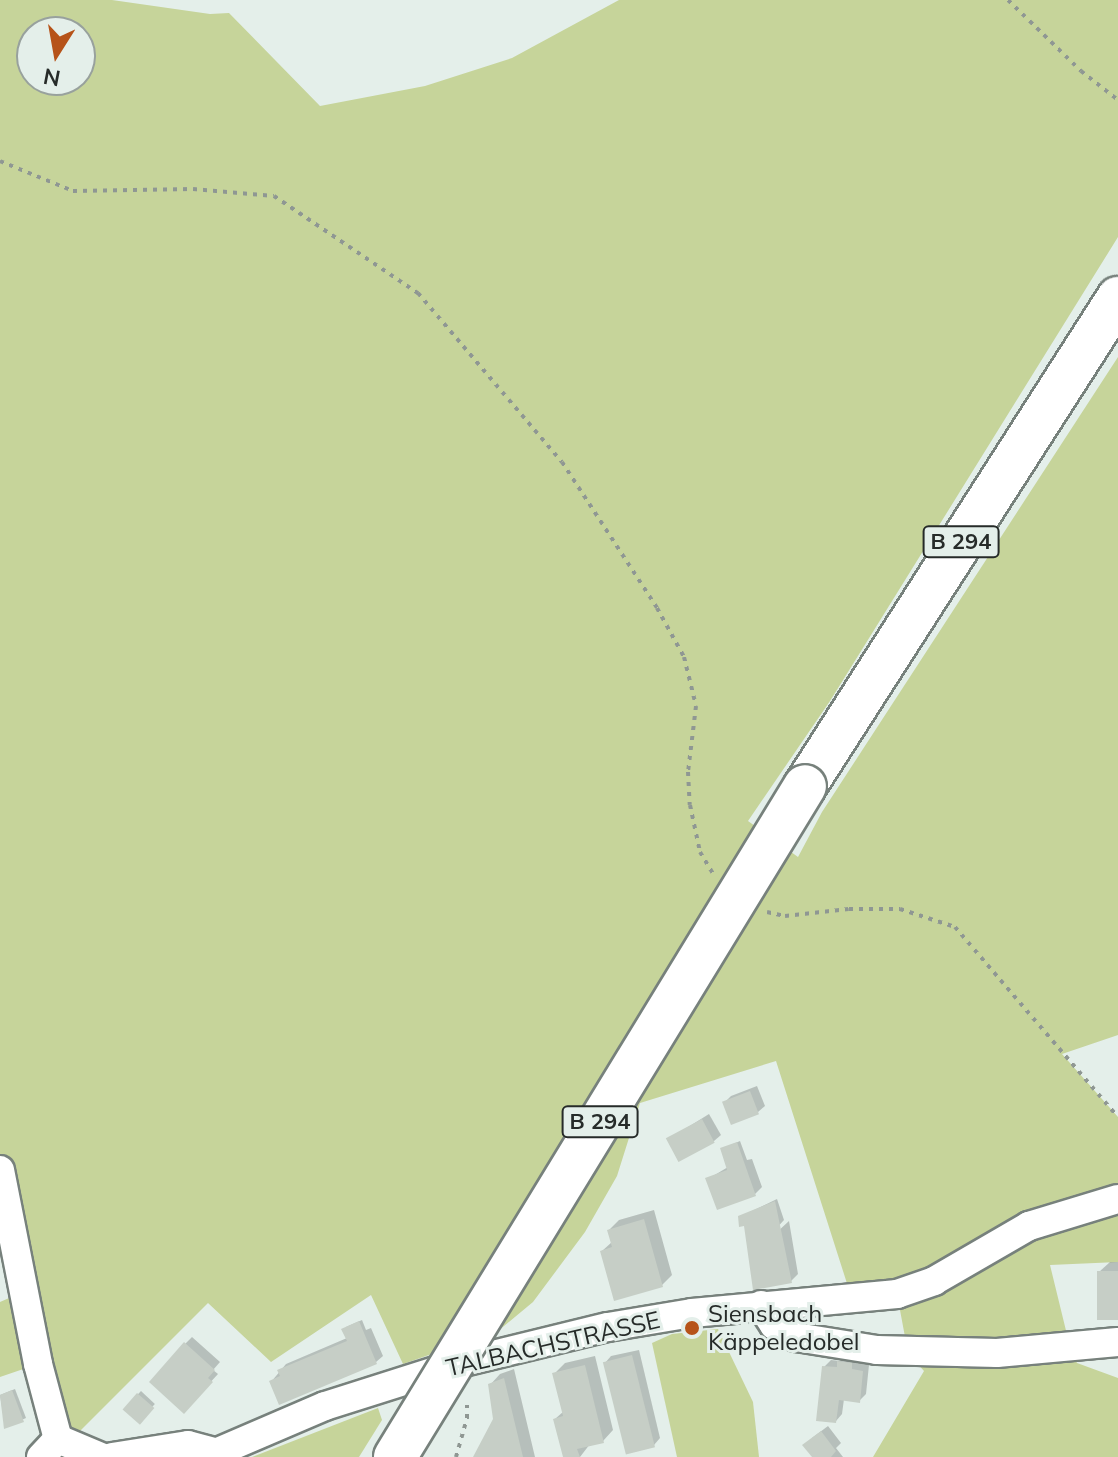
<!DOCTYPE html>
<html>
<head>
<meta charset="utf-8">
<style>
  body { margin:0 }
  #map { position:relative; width:1118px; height:1457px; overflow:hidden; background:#e4efea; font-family:Mulish,sans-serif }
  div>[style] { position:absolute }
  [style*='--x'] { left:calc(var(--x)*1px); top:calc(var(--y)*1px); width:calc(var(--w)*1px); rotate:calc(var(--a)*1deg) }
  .green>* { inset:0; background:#c6d49a }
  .shadow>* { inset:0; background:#0003; transform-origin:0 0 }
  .building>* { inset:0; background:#c6cec6; transform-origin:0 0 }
  .path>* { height:4px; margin-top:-2px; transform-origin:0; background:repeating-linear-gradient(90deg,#8f9793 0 4px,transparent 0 10px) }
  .roads { filter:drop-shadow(2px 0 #77817c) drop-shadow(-2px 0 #77817c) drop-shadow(0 2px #77817c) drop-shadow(0 -2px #77817c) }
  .minor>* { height:28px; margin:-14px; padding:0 14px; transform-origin:14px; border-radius:14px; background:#fff }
  .highway>* { height:42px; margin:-21px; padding:0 21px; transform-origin:21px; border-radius:21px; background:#fff }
  .bridges { filter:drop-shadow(2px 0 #77817c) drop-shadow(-2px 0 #77817c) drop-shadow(0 2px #77817c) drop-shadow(0 -2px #77817c) }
  .highway-bridge>* { height:42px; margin:-21px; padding:0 21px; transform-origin:21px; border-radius:21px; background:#fff }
  .dots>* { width:22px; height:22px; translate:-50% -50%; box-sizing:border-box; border:4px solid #e4efea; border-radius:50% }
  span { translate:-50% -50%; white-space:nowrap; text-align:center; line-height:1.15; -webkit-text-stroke:6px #e4efea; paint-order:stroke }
  .shield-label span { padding:2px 6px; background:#e4efea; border:2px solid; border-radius:6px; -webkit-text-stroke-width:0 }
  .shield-label { font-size:22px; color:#262b29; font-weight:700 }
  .poi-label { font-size:24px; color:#262b29 }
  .left { translate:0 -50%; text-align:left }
  .street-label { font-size:24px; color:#262b29 }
  .north { position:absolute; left:16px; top:16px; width:80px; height:80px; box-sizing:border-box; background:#e4efea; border:2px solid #98a19d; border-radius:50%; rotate:191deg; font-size:22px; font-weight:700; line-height:32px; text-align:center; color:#262b29 }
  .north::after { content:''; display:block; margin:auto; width:28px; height:36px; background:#b65319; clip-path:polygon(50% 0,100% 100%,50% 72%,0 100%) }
</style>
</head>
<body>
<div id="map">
  <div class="green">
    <i style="clip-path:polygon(evenodd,0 0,112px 0,210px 14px,229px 13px,320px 106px,425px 86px,512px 58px,619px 0,1118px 0,1118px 237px,830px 701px,748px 821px,798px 857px,822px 812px,1118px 357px,1118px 1035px,1062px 1054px,1118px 1117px,1118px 1262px,1050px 1265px,1070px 1347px,1077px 1363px,1118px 1378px,1118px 1457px,873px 1457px,924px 1371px,908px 1353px,897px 1294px,851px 1296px,776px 1061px,640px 1103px,617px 1176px,585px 1232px,533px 1302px,498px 1331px,403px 1364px,371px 1295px,271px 1362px,208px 1303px,80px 1431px,68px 1435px,38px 1364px,0 1377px,0 1302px,25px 1291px,0 1170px,0 0,32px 32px,80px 32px,80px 80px,32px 80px,32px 32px)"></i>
    <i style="clip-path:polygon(718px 1329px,753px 1402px,759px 1457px,677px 1457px,652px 1343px,672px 1334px)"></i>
    <i style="clip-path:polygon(378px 1408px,382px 1420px,359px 1457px,252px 1457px)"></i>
  </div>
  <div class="shadow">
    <i style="clip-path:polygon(757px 1086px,765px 1106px,758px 1112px,724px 1103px,731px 1096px)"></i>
    <i style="clip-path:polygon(709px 1114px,721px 1135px,714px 1141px,669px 1139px)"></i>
    <i style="clip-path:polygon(740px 1141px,747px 1160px,752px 1159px,762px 1187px,755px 1194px,708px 1179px,728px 1167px,722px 1149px)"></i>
    <i style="clip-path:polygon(777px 1199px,784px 1220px,774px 1231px,776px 1233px,789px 1221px,798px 1274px,791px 1281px,740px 1217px)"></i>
    <i style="clip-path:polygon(654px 1210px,672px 1275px,662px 1285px,602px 1251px,612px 1242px,609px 1230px,619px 1220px)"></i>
    <i style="clip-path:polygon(1110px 1262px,1118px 1262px,1118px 1317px,1099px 1272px)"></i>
    <i style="clip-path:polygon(362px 1320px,366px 1330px,371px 1328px,383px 1356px,376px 1362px,271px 1382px,286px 1364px,347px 1338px,346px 1327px)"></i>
    <i style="clip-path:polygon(192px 1337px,220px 1362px,213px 1370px,218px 1374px,184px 1411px,185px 1344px)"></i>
    <i style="clip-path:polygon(639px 1350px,660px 1438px,654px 1445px,605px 1363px,611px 1356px)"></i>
    <i style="clip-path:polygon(595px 1356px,613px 1430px,603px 1441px,590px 1444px,580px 1457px,565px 1457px,555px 1419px,564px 1411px,554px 1374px,565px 1363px)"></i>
    <i style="clip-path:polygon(846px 1356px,858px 1357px,857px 1363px,869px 1365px,866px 1394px,859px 1401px,844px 1399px,842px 1414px,836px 1421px,824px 1367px,831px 1360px,840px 1361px)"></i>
    <i style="clip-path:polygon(514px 1369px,535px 1457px,475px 1457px,495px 1419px,490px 1385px,500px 1374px)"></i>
    <i style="clip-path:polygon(15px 1389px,26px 1418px,5px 1427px,0 1395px)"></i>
    <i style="left:141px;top:1391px;width:19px;height:24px;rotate:43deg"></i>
    <i style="clip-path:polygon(828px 1426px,841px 1443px,836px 1448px,843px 1457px,814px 1457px,812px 1438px)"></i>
  </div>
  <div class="building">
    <i style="left:750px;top:1091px;width:25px;height:30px;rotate:69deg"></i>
    <i style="left:702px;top:1119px;width:27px;height:41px;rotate:62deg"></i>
    <i style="clip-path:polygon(737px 1142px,756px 1196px,717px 1210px,705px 1178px,727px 1170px,720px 1148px)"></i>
    <i style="clip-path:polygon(775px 1201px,792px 1283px,753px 1290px,744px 1226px,739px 1227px,738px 1216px)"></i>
    <i style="clip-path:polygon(644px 1219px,663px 1287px,614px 1301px,600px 1251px,612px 1247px,607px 1230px)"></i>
    <i style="left:1097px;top:1271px;width:21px;height:49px"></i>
    <i style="clip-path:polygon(359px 1321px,377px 1364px,279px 1405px,269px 1381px,280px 1376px,277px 1370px,347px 1341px,341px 1329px)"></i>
    <i style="clip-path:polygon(184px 1342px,215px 1370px,208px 1378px,213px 1382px,184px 1414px,149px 1382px)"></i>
    <i style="left:632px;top:1355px;width:95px;height:30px;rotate:76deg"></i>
    <i style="clip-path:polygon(837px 1361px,852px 1363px,852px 1369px,863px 1371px,860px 1403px,839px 1400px,836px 1423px,816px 1421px,822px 1366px,837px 1367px)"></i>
    <i style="clip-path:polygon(585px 1365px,604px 1443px,577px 1449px,580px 1457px,563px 1457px,553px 1419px,563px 1416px,552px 1373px)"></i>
    <i style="clip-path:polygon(504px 1378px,523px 1457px,473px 1457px,493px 1419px,488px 1384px)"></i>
    <i style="clip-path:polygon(12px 1390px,24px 1422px,4px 1429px,0 1395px)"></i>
    <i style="left:137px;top:1393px;width:23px;height:22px;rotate:41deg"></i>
    <i style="clip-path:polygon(821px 1431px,836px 1451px,831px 1457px,812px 1457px,802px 1445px)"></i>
  </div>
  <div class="path">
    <i style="--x:1008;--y:0;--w:102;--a:44.2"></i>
    <i style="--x:1081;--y:71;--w:47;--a:38.1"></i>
    <i style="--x:0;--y:161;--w:79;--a:22.3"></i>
    <i style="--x:73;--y:191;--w:120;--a:-1"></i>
    <i style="--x:193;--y:189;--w:81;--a:4.9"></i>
    <i style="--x:274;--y:196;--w:174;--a:34"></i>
    <i style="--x:418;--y:293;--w:222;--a:49.6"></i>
    <i style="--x:562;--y:462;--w:174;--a:56.9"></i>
    <i style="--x:657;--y:608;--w:56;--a:61.1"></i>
    <i style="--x:684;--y:657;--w:50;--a:76.2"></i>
    <i style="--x:696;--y:706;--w:66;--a:96.9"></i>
    <i style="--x:688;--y:772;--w:33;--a:87"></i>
    <i style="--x:690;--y:805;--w:48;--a:78"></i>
    <i style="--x:700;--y:852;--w:26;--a:59"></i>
    <i style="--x:767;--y:912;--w:18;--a:13"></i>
    <i style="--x:785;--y:916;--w:64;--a:-6.2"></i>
    <i style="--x:849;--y:909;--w:51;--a:0"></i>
    <i style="--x:900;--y:909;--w:58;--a:18.1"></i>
    <i style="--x:955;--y:927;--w:250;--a:49.4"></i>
    <i style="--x:456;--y:1457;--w:41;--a:-74.2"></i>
    <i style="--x:467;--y:1418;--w:13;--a:-90"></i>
  </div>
  <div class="roads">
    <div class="minor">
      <i style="--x:0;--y:1170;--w:198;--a:78.9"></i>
      <i style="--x:38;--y:1364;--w:78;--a:75.1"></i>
      <i style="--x:761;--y:1305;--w:24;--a:57"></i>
      <i style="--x:774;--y:1325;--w:25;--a:29"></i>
      <i style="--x:796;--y:1337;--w:82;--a:9.1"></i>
      <i style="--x:877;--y:1350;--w:120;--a:1.4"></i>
      <i style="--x:997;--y:1353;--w:121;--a:-5.2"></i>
      <i style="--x:41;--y:1457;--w:25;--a:-47"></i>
      <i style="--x:58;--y:1439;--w:47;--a:22.7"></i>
      <i style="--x:112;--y:1457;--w:77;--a:-9"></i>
      <i style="--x:188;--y:1445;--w:30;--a:15"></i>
      <i style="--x:206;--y:1457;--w:129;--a:-23.2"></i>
      <i style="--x:325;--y:1406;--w:146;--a:-17.6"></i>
      <i style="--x:464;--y:1362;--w:148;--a:-13.7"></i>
      <i style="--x:608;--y:1327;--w:85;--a:-9.5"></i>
      <i style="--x:692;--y:1313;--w:206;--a:-5.3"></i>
      <i style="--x:897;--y:1294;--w:39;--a:-19"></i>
      <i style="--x:934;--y:1281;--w:110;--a:-30.1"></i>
      <i style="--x:1029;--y:1226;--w:93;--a:-16.9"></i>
    </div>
    <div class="highway">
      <i style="--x:805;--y:786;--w:580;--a:-57.32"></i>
    </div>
  </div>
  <div class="bridges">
    <div class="highway-bridge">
      <i style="--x:395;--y:1457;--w:786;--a:-58.57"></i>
    </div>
  </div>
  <div class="dots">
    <i style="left:692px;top:1328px;background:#b65319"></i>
  </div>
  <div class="shield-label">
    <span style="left:961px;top:542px">B 294</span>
    <span style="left:600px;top:1122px">B 294</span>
  </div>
  <div class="poi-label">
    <span class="left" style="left:708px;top:1328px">Siensbach<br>Käppeledobel</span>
  </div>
  <div class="street-label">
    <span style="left:553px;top:1344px;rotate:-13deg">TALBACHSTRASSE</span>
  </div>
  <div class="north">N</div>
</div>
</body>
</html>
